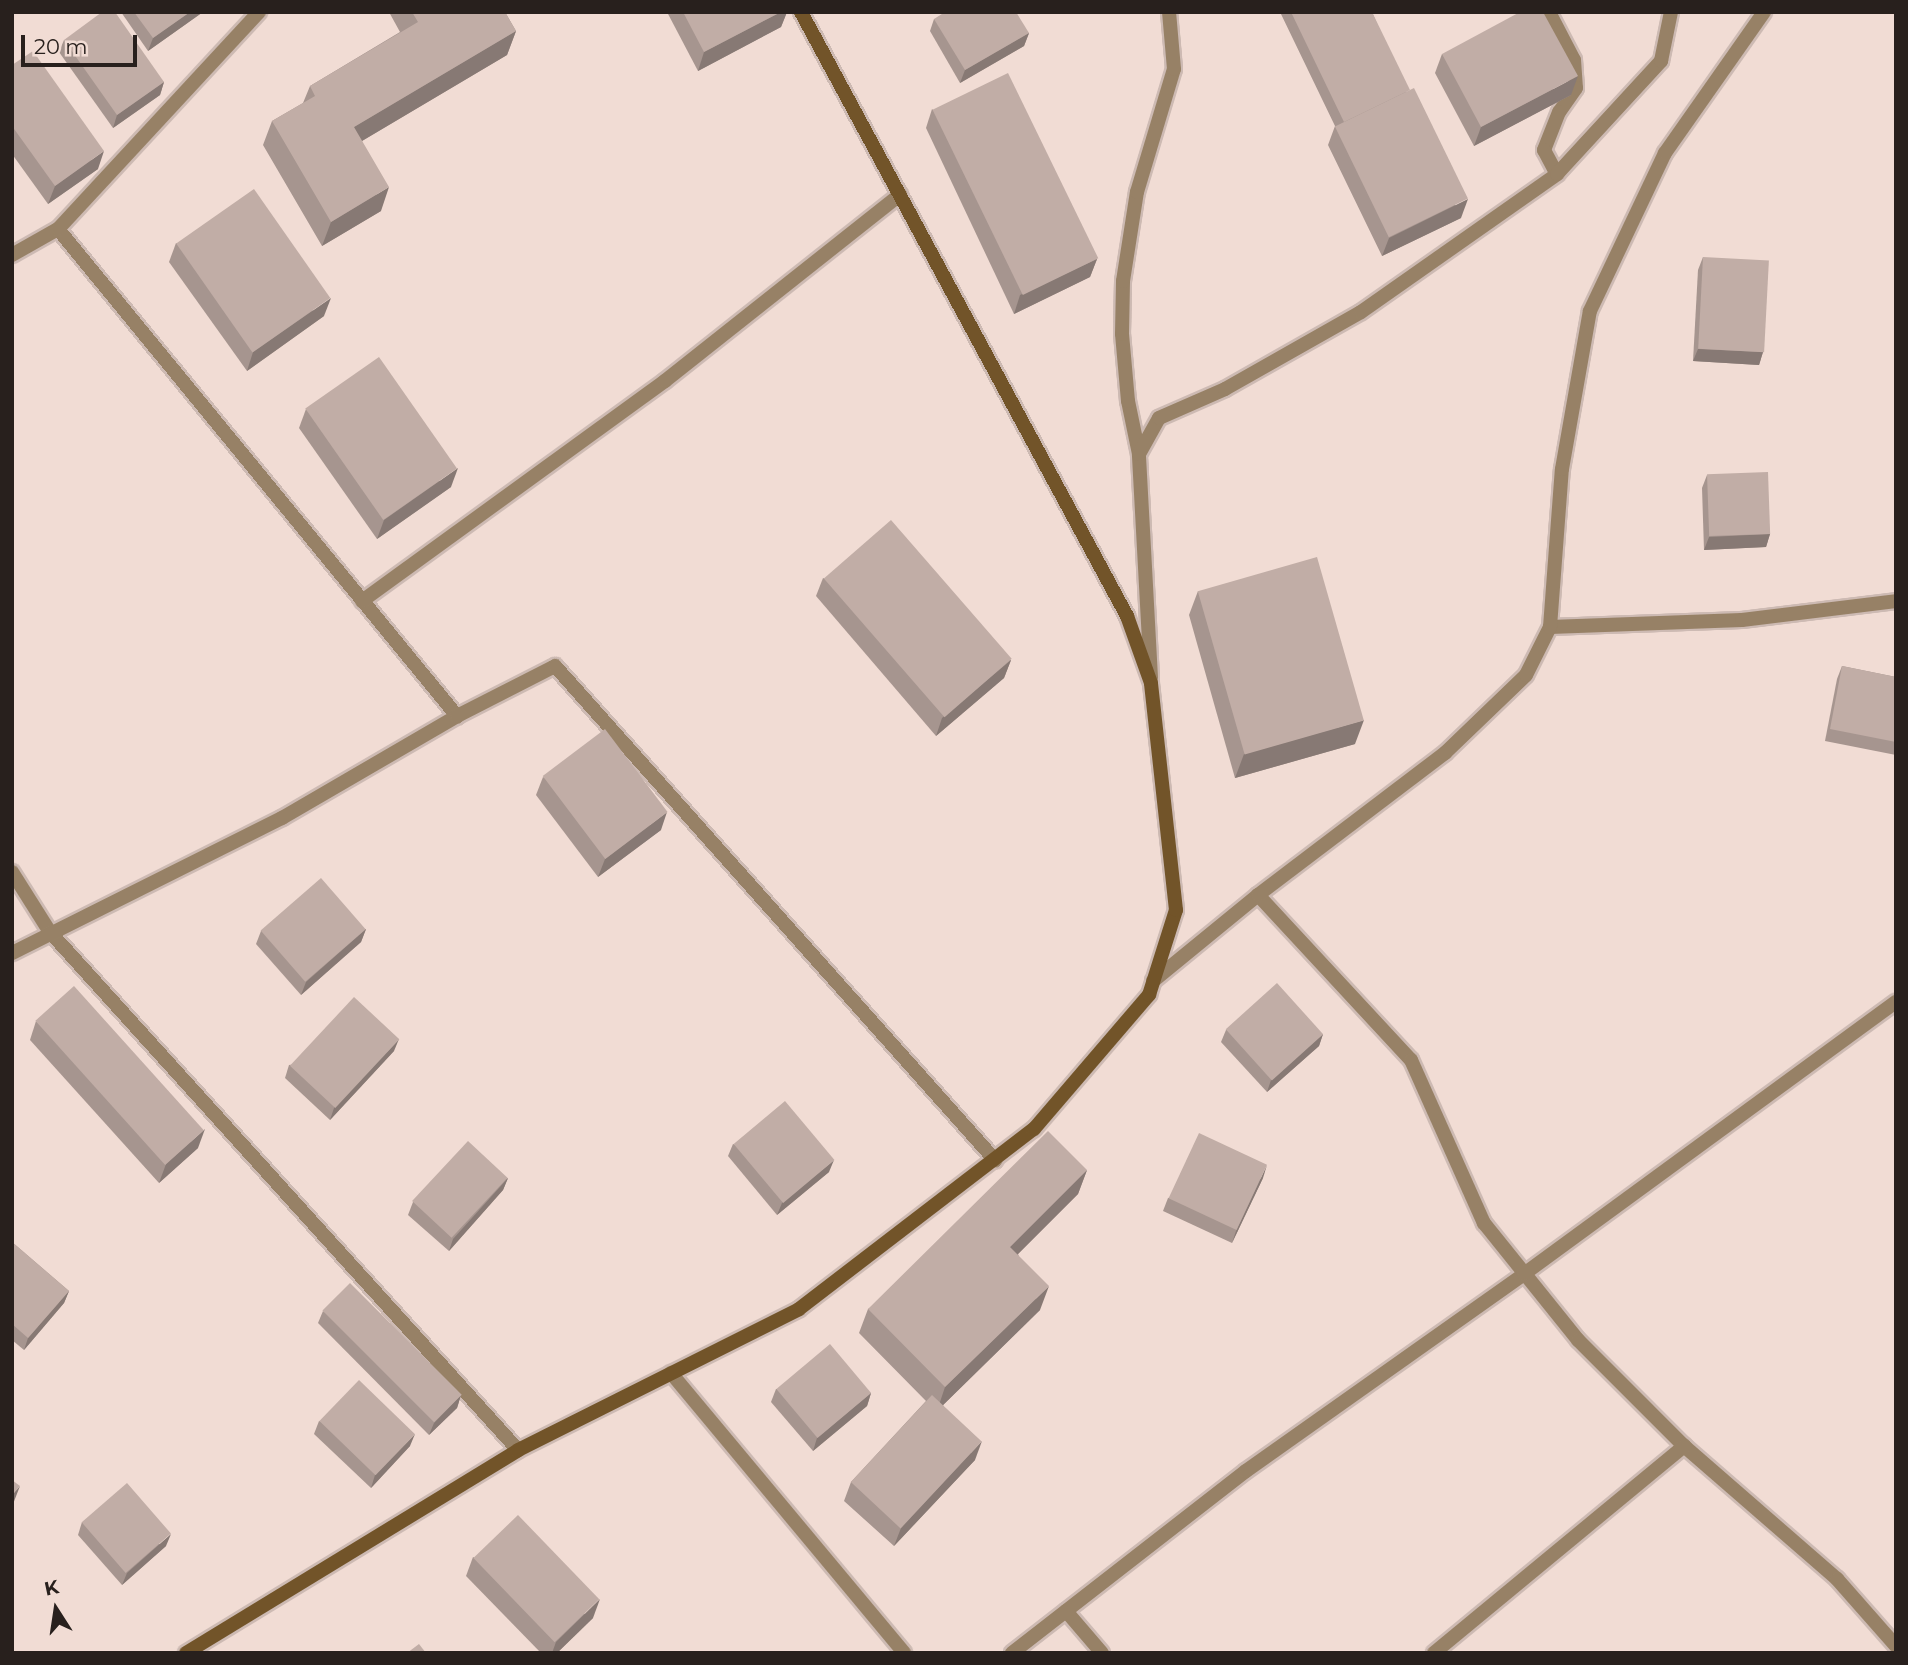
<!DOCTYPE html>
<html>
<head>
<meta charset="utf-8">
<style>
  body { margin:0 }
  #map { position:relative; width:1908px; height:1665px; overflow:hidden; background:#f1dcd4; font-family:Montserrat,sans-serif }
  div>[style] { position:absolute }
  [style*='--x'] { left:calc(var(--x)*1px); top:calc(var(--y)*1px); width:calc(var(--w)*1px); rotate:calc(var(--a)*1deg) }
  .roads { filter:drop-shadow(2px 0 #cdbab3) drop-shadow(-2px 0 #cdbab3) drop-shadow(0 2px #cdbab3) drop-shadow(0 -2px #cdbab3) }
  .street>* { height:14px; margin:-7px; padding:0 7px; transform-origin:7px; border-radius:7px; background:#978166 }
  .secondary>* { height:14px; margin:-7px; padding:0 7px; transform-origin:7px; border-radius:7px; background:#725429 }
  .wall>* { inset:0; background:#a6958f }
  .shaded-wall>* { inset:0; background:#877974 }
  .building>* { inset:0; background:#c1ada6; transform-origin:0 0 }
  span { translate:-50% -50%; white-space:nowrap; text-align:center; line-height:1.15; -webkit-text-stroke:7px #f1dcd4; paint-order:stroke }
  .frame { position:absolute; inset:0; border:14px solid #28201d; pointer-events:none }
  .north { position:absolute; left:21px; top:1574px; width:70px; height:70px; -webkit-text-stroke:5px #f1dcd4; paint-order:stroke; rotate:348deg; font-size:19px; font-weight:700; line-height:28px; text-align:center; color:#28201d }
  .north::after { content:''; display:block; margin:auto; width:24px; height:32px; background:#28201d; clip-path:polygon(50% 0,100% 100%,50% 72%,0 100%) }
  .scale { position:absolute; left:21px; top:35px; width:116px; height:32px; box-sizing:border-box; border:4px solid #28201d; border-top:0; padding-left:9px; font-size:21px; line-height:24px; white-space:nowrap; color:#28201d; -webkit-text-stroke:5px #f1dcd4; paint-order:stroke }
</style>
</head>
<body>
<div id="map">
  <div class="roads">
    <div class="street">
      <i style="--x:1549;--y:12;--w:54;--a:62.5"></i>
      <i style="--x:1574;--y:60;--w:28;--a:86"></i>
      <i style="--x:1576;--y:88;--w:29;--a:125"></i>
      <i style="--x:1559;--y:112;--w:41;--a:111.5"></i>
      <i style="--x:1544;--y:150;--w:27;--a:62"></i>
      <i style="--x:58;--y:229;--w:630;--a:50.67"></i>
      <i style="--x:12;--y:255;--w:53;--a:-29.5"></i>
      <i style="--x:58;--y:229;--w:296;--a:-47.2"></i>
      <i style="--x:1139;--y:454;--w:54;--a:-101.7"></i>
      <i style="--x:1128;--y:401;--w:67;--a:-95.1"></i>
      <i style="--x:1122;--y:334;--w:53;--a:-88.9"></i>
      <i style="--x:1123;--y:281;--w:90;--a:-81.1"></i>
      <i style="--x:1137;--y:192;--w:128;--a:-73.3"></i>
      <i style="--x:1174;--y:69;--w:57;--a:-95"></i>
      <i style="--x:362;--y:601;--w:374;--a:-36"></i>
      <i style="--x:665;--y:381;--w:300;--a:-38.4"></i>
      <i style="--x:1550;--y:627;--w:192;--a:-2.1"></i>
      <i style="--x:1742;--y:620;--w:155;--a:-7"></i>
      <i style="--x:1151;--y:678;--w:224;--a:-93.1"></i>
      <i style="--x:1139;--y:454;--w:41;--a:-60.9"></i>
      <i style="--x:1159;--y:418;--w:72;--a:-23.7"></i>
      <i style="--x:1225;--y:389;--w:156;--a:-29.5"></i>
      <i style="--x:1361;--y:312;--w:240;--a:-35.1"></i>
      <i style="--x:1557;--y:174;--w:154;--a:-47.4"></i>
      <i style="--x:1661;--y:61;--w:50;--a:-78.5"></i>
      <i style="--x:12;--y:872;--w:71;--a:57.7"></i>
      <i style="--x:50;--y:932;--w:698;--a:47.9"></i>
      <i style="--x:1258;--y:895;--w:225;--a:47.2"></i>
      <i style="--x:1411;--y:1060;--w:179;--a:65.9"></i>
      <i style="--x:1484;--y:1223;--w:150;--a:51.2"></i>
      <i style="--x:1578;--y:1340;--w:150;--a:45"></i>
      <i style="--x:1684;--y:1446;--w:203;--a:41"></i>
      <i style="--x:1837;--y:1579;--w:89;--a:48.6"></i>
      <i style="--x:12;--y:953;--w:302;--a:-26.6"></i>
      <i style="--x:282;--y:818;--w:203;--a:-30.2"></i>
      <i style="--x:457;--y:716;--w:110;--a:-27"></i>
      <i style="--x:555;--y:666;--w:662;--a:48.31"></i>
      <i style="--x:1153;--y:981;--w:136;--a:-39.3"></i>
      <i style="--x:1258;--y:895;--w:235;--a:-37.2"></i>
      <i style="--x:1445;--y:753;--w:112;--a:-43.9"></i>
      <i style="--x:1526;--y:675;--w:54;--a:-63.4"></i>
      <i style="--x:1550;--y:627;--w:158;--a:-85.7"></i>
      <i style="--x:1562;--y:469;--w:160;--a:-80"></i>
      <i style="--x:1590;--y:311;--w:175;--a:-64.6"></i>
      <i style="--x:1665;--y:153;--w:172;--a:-54.9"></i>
      <i style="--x:671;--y:1373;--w:364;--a:50.2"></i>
      <i style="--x:1066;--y:1611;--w:55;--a:49.4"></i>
      <i style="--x:1012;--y:1653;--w:296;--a:-37.9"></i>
      <i style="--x:1246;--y:1471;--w:341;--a:-35.3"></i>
      <i style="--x:1524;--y:1274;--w:461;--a:-36.2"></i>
      <i style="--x:1434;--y:1653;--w:325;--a:-39.6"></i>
    </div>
    <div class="secondary">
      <i style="--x:186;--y:1653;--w:389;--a:-31.4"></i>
      <i style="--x:518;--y:1450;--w:314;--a:-26.6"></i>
      <i style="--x:799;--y:1309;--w:296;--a:-37.5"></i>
      <i style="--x:1034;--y:1129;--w:177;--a:-49.4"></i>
      <i style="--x:1149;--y:995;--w:89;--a:-72.4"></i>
      <i style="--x:1176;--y:910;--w:228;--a:-96.3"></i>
      <i style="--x:1151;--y:683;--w:71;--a:-109.7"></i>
      <i style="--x:1127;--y:616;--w:686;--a:-118.36"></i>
    </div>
  </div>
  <div class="wall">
    <i style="clip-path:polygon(121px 12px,203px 12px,148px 51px)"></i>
    <i style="clip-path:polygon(389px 12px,505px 12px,516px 31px,507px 55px,362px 141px,381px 211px,322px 246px,263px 145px,272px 121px,303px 103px,310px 86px,400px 32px)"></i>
    <i style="clip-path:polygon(667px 12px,787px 12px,781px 27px,698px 71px)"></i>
    <i style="clip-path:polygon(1280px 12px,1372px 12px,1461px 218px,1382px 256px,1328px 145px,1335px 126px)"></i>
    <i style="clip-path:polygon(934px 19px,1029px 33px,1024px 46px,960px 83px,930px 31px)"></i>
    <i style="clip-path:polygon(64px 40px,164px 82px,160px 95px,113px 128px,59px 52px)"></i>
    <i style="clip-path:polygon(1442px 54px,1571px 95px,1474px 146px,1435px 73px)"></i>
    <i style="clip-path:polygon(12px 65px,98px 169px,48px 204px,12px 154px)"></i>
    <i style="clip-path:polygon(932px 109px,1097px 259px,1090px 277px,1014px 314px,926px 128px)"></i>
    <i style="clip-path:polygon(176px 243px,324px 316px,247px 371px,169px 262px)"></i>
    <i style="clip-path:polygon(1703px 257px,1763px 352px,1759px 365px,1693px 361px,1698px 270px)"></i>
    <i style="clip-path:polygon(306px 409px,451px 487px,377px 539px,299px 428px)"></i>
    <i style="clip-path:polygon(1707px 475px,1770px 534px,1766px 547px,1704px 550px,1702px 488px)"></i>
    <i style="clip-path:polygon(823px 578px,1011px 660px,1004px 678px,936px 736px,816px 596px)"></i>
    <i style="clip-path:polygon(1198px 591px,1355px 744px,1235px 778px,1189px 615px)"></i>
    <i style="clip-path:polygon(1842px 666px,1896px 677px,1896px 755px,1825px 741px,1837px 679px)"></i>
    <i style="clip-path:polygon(543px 777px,661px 830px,598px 877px,536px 795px)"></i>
    <i style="clip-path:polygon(366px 929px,361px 942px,301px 995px,256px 944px,261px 931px)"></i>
    <i style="clip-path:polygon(36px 1021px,198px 1148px,159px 1183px,30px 1040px)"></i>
    <i style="clip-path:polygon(1226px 1030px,1323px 1034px,1319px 1046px,1267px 1092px,1221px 1042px)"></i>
    <i style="clip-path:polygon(394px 1051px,330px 1120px,285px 1078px,289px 1065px)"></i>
    <i style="clip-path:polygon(733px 1144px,829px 1172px,777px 1215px,728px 1156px)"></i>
    <i style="clip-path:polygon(1087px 1170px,1078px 1194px,1018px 1254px,1040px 1310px,943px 1405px,975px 1460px,894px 1546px,844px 1501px,851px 1482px,926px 1401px,859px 1333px,868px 1309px)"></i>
    <i style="clip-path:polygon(508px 1178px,503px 1190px,449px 1251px,408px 1215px,413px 1202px)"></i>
    <i style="clip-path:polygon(1263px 1178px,1232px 1243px,1163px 1211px,1168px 1198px)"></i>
    <i style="clip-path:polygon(12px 1242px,69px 1291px,64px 1303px,24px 1350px,12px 1340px)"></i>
    <i style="clip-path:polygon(323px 1311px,461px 1395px,457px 1408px,429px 1435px,318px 1323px)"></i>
    <i style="clip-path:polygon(776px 1389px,871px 1393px,867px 1406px,813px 1451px,771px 1402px)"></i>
    <i style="clip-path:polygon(319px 1421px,410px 1446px,371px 1488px,314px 1434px)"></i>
    <i style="clip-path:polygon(82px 1522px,166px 1546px,122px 1585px,78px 1535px)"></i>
    <i style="clip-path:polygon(473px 1557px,593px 1618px,557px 1653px,541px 1653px,466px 1576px)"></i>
  </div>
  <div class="shaded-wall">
    <i style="clip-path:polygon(190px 12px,203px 12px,148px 51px,153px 38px)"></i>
    <i style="clip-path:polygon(781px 12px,787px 12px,781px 27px,698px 71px,704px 52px)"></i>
    <i style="clip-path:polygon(516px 31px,507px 55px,345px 151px,354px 127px)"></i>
    <i style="clip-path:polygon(1029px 33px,1024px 46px,960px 83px,965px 70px)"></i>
    <i style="clip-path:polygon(1578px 76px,1571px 95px,1474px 146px,1481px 127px)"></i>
    <i style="clip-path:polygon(164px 82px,160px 95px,113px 128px,117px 115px)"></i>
    <i style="clip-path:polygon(104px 151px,98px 169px,48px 204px,55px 186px)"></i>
    <i style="clip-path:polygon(389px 187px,381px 211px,322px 246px,331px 222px)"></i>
    <i style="clip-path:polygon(1468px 199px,1461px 218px,1382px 256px,1389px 238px)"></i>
    <i style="clip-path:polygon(1097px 259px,1090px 277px,1014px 314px,1020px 295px)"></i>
    <i style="clip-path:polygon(331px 298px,324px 316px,247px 371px,253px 352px)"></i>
    <i style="clip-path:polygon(1698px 349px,1763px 352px,1759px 365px,1693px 361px)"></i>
    <i style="clip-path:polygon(458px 468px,451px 487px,377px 539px,384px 520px)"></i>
    <i style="clip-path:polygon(1770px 534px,1766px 547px,1704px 550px,1709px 537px)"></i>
    <i style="clip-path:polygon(1011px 660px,1004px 678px,936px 736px,942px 718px)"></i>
    <i style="clip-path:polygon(1364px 720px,1355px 744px,1235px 778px,1244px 754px)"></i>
    <i style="clip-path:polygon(667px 812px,661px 830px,598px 877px,605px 859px)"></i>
    <i style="clip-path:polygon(366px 929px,361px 942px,301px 995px,306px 982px)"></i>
    <i style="clip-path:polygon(1323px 1034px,1319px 1046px,1267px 1092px,1271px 1080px)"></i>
    <i style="clip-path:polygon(399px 1039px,394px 1051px,330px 1120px,334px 1108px)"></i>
    <i style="clip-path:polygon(205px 1129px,198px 1148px,159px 1183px,166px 1164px)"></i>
    <i style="clip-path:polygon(834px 1160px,829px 1172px,777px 1215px,782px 1203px)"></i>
    <i style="clip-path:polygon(1267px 1165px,1263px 1178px,1232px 1243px,1236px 1231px)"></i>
    <i style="clip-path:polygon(1087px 1170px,1078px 1194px,1001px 1271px,1010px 1247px)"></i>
    <i style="clip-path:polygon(508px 1178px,503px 1190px,449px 1251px,453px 1239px)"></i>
    <i style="clip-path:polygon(1049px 1286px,1040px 1310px,937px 1411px,945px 1387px)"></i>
    <i style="clip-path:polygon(69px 1291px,64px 1303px,24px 1350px,28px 1338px)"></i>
    <i style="clip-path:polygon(871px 1393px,867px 1406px,813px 1451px,817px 1438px)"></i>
    <i style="clip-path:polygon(461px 1395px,457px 1408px,429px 1435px,434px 1423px)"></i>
    <i style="clip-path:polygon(415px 1434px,410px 1446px,371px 1488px,375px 1475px)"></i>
    <i style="clip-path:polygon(982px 1441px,975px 1460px,894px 1546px,901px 1528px)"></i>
    <i style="clip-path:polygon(20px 1486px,13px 1504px,12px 1505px,12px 1495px)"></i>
    <i style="clip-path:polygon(171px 1534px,166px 1546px,122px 1585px,127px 1573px)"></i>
    <i style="clip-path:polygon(600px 1599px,593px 1618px,557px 1653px,552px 1653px,556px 1642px)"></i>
  </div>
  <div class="building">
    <i style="clip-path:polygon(102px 12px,115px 12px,164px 82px,117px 115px,64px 40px)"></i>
    <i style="clip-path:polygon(134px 12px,190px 12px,153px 38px)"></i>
    <i style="clip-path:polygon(412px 12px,505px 12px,516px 31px,354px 127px,389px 187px,331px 222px,272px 121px,315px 96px,310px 86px,418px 22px)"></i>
    <i style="clip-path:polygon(683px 12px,781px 12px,704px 52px)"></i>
    <i style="clip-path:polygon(945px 12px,1016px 12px,1029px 33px,965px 70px,934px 19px)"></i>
    <i style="clip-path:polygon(1291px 12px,1372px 12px,1410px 90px,1344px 122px)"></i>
    <i style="clip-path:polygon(1520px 12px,1543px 12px,1578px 76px,1481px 127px,1442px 54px)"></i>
    <i style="clip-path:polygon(33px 51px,104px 151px,55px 186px,12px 126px,12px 65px)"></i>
    <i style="left:1008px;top:73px;width:206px;height:84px;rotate:64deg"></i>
    <i style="left:1414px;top:88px;width:123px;height:88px;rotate:64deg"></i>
    <i style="left:254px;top:189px;width:133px;height:95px;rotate:55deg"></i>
    <i style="left:1703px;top:257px;width:66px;height:92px;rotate:3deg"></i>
    <i style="left:379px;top:357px;width:136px;height:90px;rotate:55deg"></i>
    <i style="left:1768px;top:472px;width:62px;height:61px;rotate:88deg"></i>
    <i style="left:891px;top:520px;width:184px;height:89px;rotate:49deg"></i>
    <i style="left:1317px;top:557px;width:170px;height:124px;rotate:74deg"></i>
    <i style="clip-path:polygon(1842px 666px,1896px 677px,1896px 742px,1830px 729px)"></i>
    <i style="left:605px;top:729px;width:104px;height:78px;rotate:53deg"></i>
    <i style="left:321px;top:878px;width:68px;height:80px;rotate:49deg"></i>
    <i style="left:1277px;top:983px;width:69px;height:69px;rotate:48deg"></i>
    <i style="left:74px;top:986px;width:194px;height:52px;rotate:48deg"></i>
    <i style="left:354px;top:997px;width:62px;height:94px;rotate:43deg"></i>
    <i style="left:785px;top:1101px;width:77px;height:67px;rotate:50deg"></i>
    <i style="clip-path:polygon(1048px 1131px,1087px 1170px,1010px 1247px,1049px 1286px,945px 1387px,868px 1309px)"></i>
    <i style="left:1199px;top:1133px;width:75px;height:72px;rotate:25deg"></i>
    <i style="left:468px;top:1141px;width:54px;height:82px;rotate:43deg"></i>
    <i style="clip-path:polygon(12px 1242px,69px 1291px,28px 1338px,12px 1324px)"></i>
    <i style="left:350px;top:1283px;width:158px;height:39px;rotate:45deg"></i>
    <i style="left:830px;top:1344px;width:64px;height:70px;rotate:50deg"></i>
    <i style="left:359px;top:1380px;width:78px;height:57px;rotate:44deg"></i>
    <i style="left:932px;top:1395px;width:68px;height:119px;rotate:43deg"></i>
    <i style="clip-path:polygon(12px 1480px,20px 1486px,12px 1495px)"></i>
    <i style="left:127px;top:1483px;width:67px;height:60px;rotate:49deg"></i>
    <i style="left:518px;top:1515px;width:117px;height:62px;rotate:46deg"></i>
    <i style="clip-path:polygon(419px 1644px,426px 1653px,407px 1653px)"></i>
  </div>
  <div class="frame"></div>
  <div class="north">K</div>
  <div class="scale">20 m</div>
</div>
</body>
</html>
